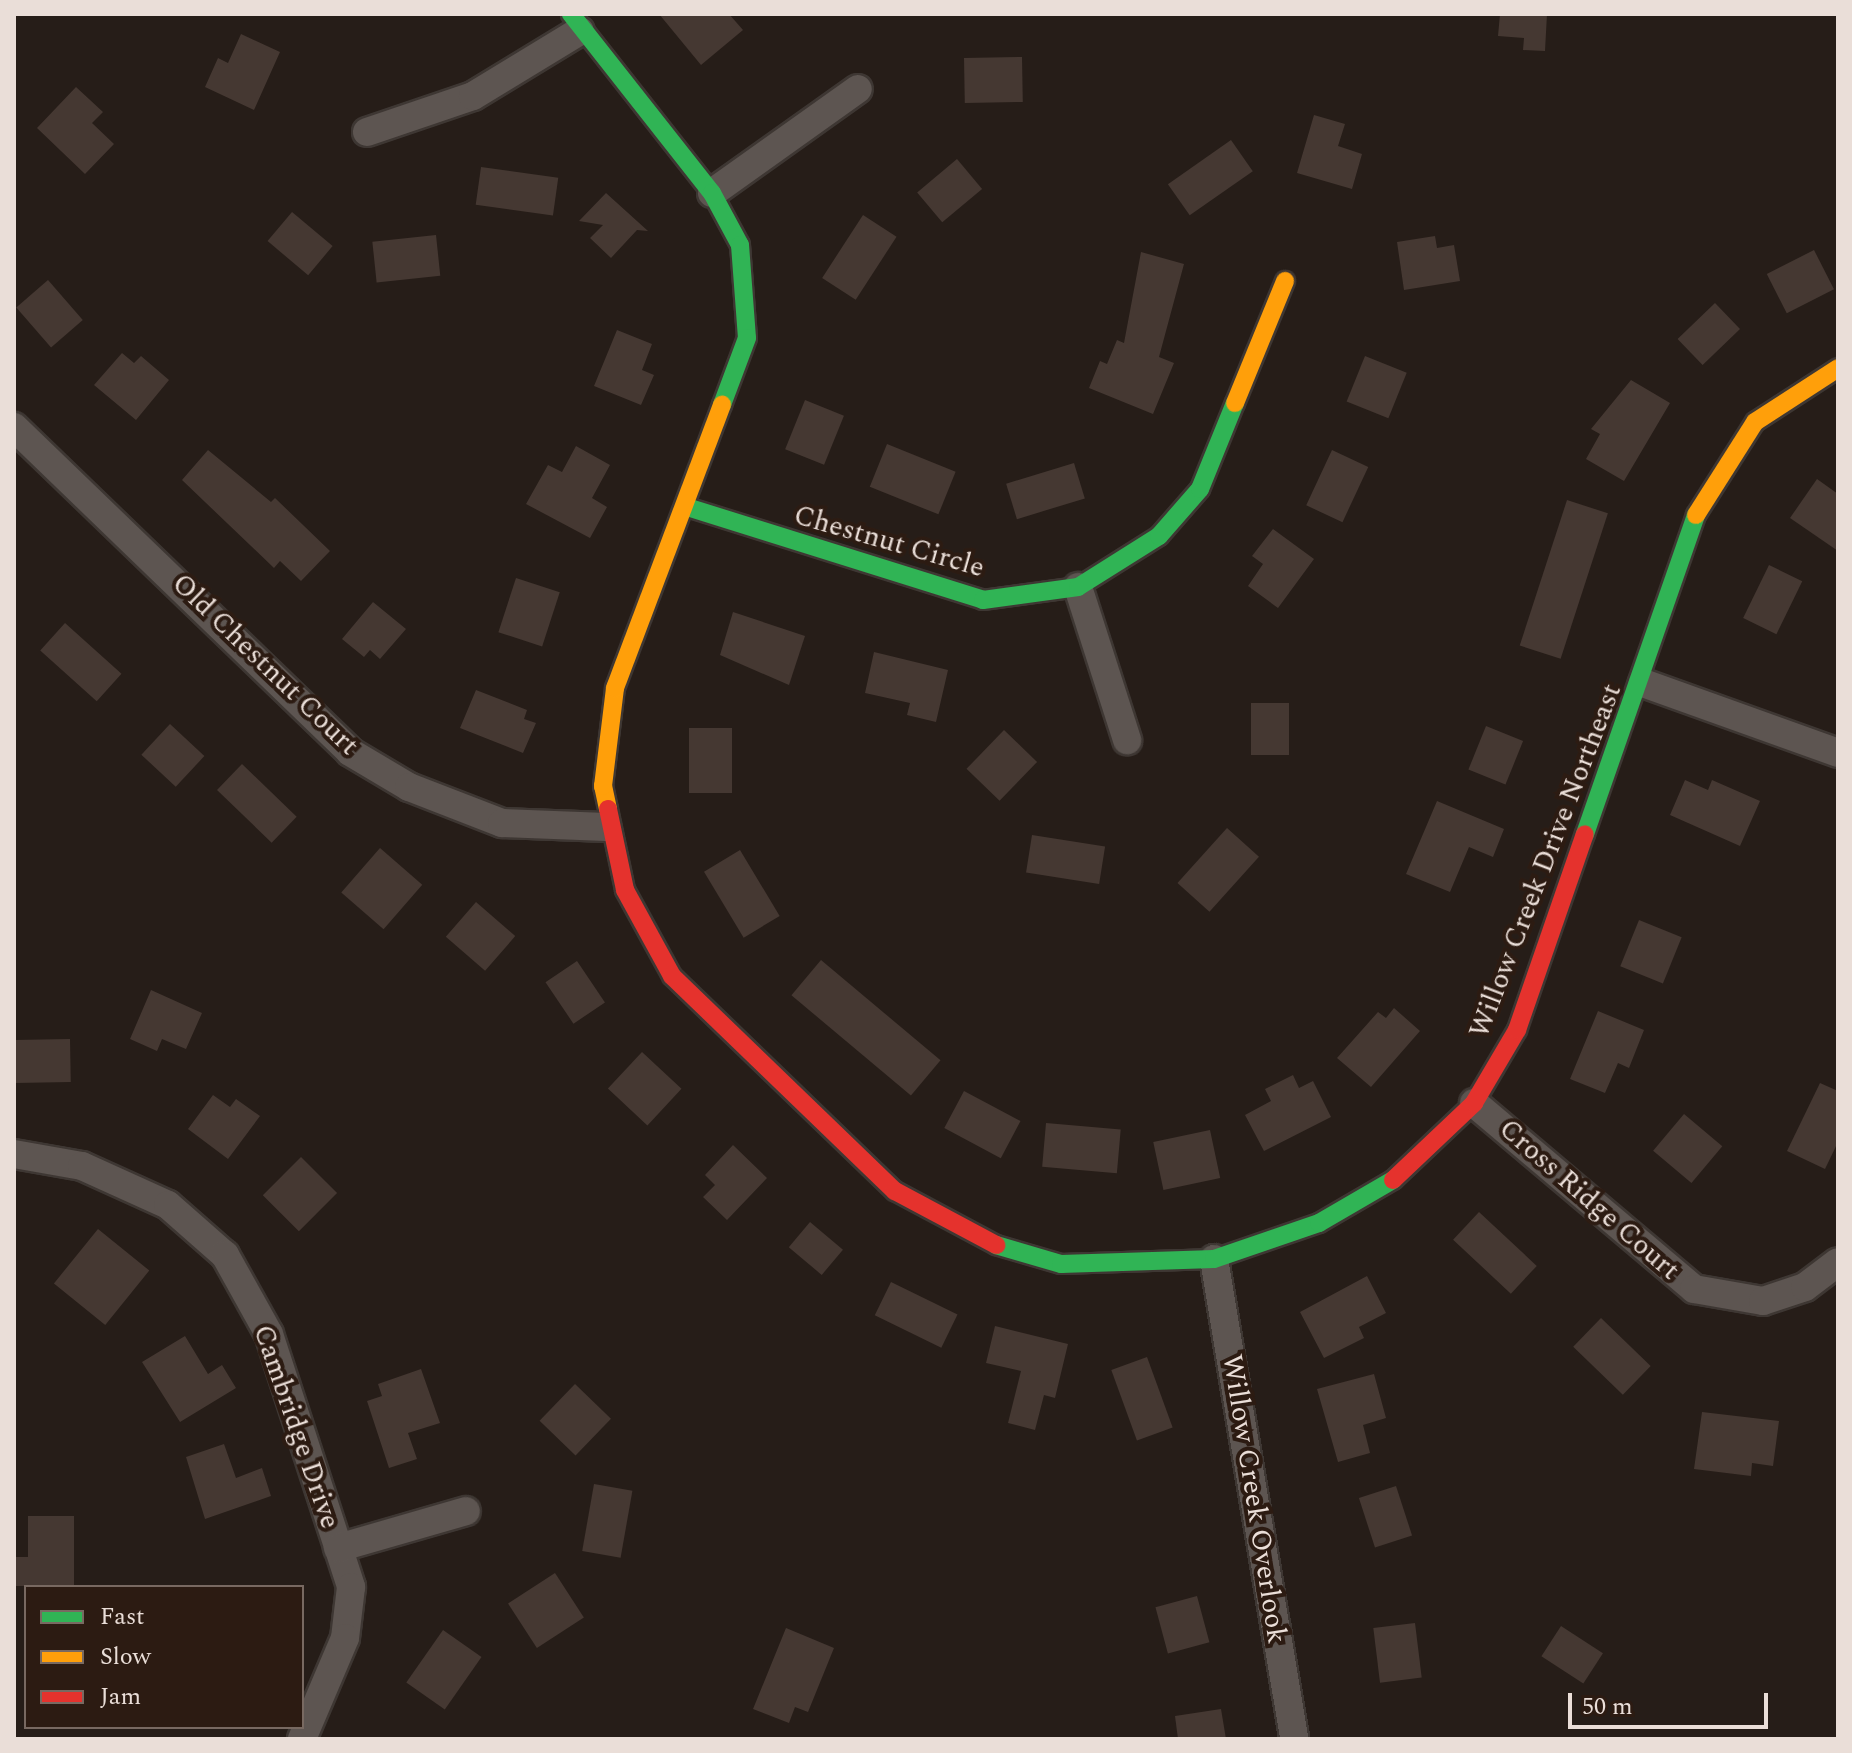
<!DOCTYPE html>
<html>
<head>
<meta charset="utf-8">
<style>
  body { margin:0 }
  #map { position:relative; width:1852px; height:1753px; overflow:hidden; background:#261d18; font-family:Spectral,serif }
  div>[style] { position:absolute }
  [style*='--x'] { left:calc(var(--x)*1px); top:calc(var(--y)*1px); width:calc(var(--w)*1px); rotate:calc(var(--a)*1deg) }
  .building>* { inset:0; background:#453832; transform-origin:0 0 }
  .roads { filter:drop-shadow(2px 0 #3e3733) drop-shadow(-2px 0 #3e3733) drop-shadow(0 2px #3e3733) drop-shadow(0 -2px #3e3733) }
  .street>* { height:28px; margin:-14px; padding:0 14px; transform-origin:14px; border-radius:14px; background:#5d5551 }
  .fast>* { height:18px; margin:-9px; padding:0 9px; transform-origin:9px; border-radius:9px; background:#30b455 }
  .slow>* { height:18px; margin:-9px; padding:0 9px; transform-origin:9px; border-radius:9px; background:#ff9f0a }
  .jam>* { height:18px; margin:-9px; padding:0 9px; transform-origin:9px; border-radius:9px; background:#e5322d }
  span { translate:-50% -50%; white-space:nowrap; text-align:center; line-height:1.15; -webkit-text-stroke:8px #2c1b12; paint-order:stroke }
  .street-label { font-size:28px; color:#eaded8 }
  .frame { position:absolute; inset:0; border:16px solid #eaded8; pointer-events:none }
  .legend { position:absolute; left:24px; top:1585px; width:280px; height:144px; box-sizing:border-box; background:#2c1b12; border:2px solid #786961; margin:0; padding:10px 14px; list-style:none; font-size:24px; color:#eaded8 }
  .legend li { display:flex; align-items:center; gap:16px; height:40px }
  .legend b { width:40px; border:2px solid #786961 }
  .scale { position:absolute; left:1568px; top:1693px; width:200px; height:36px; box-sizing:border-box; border:4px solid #eaded8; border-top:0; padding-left:10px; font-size:24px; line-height:28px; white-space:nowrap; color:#eaded8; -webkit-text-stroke:6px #2c1b12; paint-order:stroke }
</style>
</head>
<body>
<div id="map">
  <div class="building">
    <i style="clip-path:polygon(659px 14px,729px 14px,743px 30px,701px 65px)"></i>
    <i style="clip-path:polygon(1500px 14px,1547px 14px,1545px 51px,1523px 50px,1524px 38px,1498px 36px)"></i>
    <i style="clip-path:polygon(241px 34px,280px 52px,254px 110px,205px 87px,218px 58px,228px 63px)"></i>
    <i style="left:1022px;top:57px;width:45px;height:58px;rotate:89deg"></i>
    <i style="clip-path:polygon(76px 87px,103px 112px,92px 123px,114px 144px,85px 174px,37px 128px)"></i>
    <i style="clip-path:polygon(1314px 115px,1345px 124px,1338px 146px,1362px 154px,1352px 189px,1297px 173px)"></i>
    <i style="left:1231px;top:140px;width:38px;height:77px;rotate:55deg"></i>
    <i style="left:957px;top:159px;width:39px;height:52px;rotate:50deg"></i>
    <i style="left:481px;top:167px;width:78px;height:38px;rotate:8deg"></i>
    <i style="clip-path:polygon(606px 193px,648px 231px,637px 230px,611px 258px,590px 238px,603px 225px,579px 221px)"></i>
    <i style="left:292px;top:212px;width:53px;height:38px;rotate:40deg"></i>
    <i style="left:863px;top:215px;width:40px;height:75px;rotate:33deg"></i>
    <i style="left:436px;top:235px;width:41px;height:64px;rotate:84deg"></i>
    <i style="clip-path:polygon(1435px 236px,1437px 248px,1454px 245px,1460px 281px,1404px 290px,1397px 242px)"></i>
    <i style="left:1814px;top:250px;width:44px;height:53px;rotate:63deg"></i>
    <i style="clip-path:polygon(1141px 252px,1184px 264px,1159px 357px,1174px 363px,1153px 414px,1089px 388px,1100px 361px,1107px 364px,1117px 340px,1124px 343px)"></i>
    <i style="left:48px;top:280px;width:53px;height:42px;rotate:49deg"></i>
    <i style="left:1715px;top:303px;width:36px;height:52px;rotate:46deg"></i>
    <i style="clip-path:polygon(617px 330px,652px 344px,642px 370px,654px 375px,641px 405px,594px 386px)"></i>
    <i style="clip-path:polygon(122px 353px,134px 363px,141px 356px,169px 380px,136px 420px,94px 385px)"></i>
    <i style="left:1365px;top:356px;width:45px;height:49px;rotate:22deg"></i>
    <i style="clip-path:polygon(1631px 380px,1670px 403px,1624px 481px,1586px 459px,1600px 434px,1591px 429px)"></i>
    <i style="left:805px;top:400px;width:42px;height:53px;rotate:22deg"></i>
    <i style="left:887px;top:444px;width:74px;height:46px;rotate:22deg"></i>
    <i style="clip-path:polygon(576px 446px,610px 465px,592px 498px,607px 507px,590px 538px,526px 504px,548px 465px,562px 472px)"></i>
    <i style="clip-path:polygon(208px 450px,271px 502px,275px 498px,330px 551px,301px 581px,280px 561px,274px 568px,182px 480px)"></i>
    <i style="left:1332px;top:450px;width:40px;height:61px;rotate:25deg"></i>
    <i style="left:1074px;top:463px;width:37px;height:71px;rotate:73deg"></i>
    <i style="clip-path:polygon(1817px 479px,1838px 494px,1838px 551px,1790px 518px)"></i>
    <i style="left:1567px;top:500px;width:43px;height:153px;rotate:18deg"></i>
    <i style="clip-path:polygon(1273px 529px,1314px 559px,1278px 608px,1248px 586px,1263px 564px,1252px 556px)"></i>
    <i style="left:1769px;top:565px;width:37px;height:59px;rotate:26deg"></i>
    <i style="left:516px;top:578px;width:46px;height:57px;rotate:18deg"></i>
    <i style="clip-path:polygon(373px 602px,406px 629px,380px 659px,370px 650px,364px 657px,342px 639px)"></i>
    <i style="clip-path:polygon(733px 612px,805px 636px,789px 685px,720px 655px)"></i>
    <i style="left:65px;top:623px;width:76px;height:37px;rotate:42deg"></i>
    <i style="clip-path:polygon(874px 652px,948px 670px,936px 722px,907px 715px,910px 703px,865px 693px)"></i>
    <i style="clip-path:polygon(476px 690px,527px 710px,524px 719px,536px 723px,523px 753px,460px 728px)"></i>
    <i style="left:1251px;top:703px;width:38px;height:52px"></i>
    <i style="left:170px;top:724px;width:47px;height:42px;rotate:43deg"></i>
    <i style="left:1486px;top:726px;width:40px;height:47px;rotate:22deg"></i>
    <i style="left:689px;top:728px;width:43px;height:65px"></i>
    <i style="left:1004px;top:730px;width:46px;height:54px;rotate:44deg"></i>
    <i style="left:242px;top:764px;width:76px;height:36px;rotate:44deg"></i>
    <i style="clip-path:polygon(1685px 780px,1708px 790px,1712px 780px,1760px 801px,1740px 846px,1670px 815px)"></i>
    <i style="clip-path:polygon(1437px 801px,1504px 829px,1493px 857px,1469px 847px,1450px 892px,1406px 874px)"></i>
    <i style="left:1227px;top:828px;width:43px;height:74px;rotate:42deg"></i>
    <i style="left:1032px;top:835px;width:74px;height:38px;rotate:9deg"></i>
    <i style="left:380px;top:848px;width:56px;height:59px;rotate:41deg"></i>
    <i style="left:740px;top:850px;width:77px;height:42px;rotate:59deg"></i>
    <i style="left:476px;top:902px;width:52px;height:46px;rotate:41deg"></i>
    <i style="left:1639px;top:920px;width:46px;height:50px;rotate:22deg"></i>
    <i style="left:821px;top:960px;width:156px;height:46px;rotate:40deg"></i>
    <i style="left:577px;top:961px;width:50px;height:38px;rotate:56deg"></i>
    <i style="clip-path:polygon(151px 990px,202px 1013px,186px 1049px,162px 1039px,157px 1051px,130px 1039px)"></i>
    <i style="clip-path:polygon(1394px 1008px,1420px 1031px,1371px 1087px,1337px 1058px,1378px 1012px,1386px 1018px)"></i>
    <i style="clip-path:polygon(1598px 1011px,1644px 1030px,1629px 1068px,1618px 1063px,1605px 1093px,1570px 1079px)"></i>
    <i style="left:70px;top:1039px;width:43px;height:56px;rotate:89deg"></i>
    <i style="left:642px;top:1052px;width:54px;height:50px;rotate:43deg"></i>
    <i style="clip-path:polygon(1293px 1075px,1299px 1088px,1313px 1081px,1331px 1117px,1264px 1151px,1245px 1115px,1271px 1101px,1265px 1089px)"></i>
    <i style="clip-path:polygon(1820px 1083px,1838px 1091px,1838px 1142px,1825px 1169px,1787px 1151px)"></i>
    <i style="left:964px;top:1091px;width:64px;height:42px;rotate:28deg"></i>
    <i style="clip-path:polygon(213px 1095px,230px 1107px,236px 1099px,260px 1116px,228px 1159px,188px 1129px)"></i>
    <i style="left:1684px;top:1114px;width:50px;height:48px;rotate:40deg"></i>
    <i style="left:1046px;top:1123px;width:75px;height:44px;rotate:5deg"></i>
    <i style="left:1210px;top:1130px;width:49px;height:58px;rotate:78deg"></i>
    <i style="clip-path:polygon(733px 1145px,767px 1178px,727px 1220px,703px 1197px,715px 1185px,705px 1175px)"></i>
    <i style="left:301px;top:1157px;width:51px;height:54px;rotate:45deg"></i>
    <i style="left:1479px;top:1212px;width:79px;height:38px;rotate:43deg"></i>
    <i style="left:810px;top:1222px;width:43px;height:33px;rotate:40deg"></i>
    <i style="left:98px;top:1229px;width:66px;height:70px;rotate:39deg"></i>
    <i style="clip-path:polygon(1367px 1276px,1386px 1313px,1359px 1327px,1364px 1338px,1324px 1358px,1300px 1312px)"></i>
    <i style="left:891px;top:1282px;width:74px;height:37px;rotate:26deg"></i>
    <i style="left:1601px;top:1318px;width:69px;height:40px;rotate:44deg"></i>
    <i style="clip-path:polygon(995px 1326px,1068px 1344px,1055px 1398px,1044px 1395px,1035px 1430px,1008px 1423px,1021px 1371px,986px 1363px)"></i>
    <i style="clip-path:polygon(185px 1336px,208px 1374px,222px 1365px,236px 1388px,180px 1422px,142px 1362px)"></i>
    <i style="left:1147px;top:1357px;width:75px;height:38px;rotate:70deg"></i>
    <i style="clip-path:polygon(421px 1369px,440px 1423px,408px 1433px,417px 1459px,389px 1468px,367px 1401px,382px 1396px,378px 1384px)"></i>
    <i style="clip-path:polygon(1374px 1374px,1386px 1418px,1363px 1425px,1370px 1453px,1338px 1462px,1317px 1389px)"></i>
    <i style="left:575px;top:1384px;width:50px;height:51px;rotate:44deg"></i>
    <i style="clip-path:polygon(1702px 1412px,1779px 1421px,1773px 1466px,1752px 1463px,1751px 1476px,1694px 1469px)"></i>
    <i style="clip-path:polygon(224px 1444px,236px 1478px,262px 1468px,271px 1496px,205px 1519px,186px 1457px)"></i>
    <i style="left:594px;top:1484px;width:39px;height:68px;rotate:10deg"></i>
    <i style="left:1396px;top:1486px;width:52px;height:39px;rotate:72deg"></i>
    <i style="clip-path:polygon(28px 1516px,74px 1516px,74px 1586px,14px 1586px,14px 1557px,28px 1557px)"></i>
    <i style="left:555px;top:1573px;width:53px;height:56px;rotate:57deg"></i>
    <i style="left:1197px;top:1596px;width:48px;height:43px;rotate:75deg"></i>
    <i style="left:1415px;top:1623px;width:55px;height:42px;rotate:83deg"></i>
    <i style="left:1561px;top:1626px;width:50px;height:36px;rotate:33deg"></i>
    <i style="clip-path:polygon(786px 1628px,834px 1648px,808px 1712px,795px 1707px,789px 1723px,753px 1709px)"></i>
    <i style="left:443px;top:1630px;width:47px;height:64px;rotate:35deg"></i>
    <i style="clip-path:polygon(1221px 1709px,1226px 1739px,1178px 1739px,1175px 1716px)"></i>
  </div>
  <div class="roads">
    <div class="street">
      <i style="--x:367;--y:132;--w:112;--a:-18.8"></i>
      <i style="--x:473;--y:96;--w:125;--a:-31.3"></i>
      <i style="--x:712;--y:193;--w:179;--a:-35.5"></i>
      <i style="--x:14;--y:427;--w:467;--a:44"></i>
      <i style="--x:350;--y:752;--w:69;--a:30.7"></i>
      <i style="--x:409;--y:787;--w:100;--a:21.2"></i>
      <i style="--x:502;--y:823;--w:104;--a:2.2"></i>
      <i style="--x:1078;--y:587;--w:161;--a:72.2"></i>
      <i style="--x:1643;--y:683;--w:207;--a:19.7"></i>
      <i style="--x:1474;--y:1103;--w:288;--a:40.2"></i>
      <i style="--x:1694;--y:1289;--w:70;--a:9.9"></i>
      <i style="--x:1763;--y:1301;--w:44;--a:-18.4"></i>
      <i style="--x:1805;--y:1287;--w:41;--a:-37.1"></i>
      <i style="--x:14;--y:1154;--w:69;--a:10"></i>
      <i style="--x:82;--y:1166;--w:94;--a:24.4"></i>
      <i style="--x:168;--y:1205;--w:76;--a:41.3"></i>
      <i style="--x:225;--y:1255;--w:90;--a:60.9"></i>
      <i style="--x:269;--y:1334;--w:266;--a:72"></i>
      <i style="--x:351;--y:1587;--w:51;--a:96.7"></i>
      <i style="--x:345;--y:1638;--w:110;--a:113.1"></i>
      <i style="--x:1214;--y:1259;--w:487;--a:80.5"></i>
      <i style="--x:338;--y:1548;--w:133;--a:-16.1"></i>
    </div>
    <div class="fast">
      <i style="--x:571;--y:14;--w:228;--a:51.8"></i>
      <i style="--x:712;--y:193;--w:59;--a:61.7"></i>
      <i style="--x:740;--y:245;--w:93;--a:85.7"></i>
      <i style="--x:747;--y:338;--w:72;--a:110.5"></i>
      <i style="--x:687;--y:507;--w:310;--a:17.4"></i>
      <i style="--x:983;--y:600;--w:96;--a:-7.8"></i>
      <i style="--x:1078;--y:587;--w:96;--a:-32.2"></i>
      <i style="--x:1159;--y:536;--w:62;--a:-48.9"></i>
      <i style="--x:1200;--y:489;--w:93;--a:-67.9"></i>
      <i style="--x:1585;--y:834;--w:338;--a:-70.8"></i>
      <i style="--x:996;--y:1245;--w:68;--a:16.3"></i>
      <i style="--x:1061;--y:1264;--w:153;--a:-1.9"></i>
      <i style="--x:1214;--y:1259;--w:111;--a:-18.9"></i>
      <i style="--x:1319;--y:1223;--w:86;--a:-30.2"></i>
    </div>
    <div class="slow">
      <i style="--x:1235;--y:403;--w:132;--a:-67.7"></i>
      <i style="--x:1696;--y:515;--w:110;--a:-57.6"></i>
      <i style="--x:1755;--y:422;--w:99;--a:-33"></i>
      <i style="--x:608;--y:809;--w:24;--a:-102"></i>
      <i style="--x:603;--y:786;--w:99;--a:-83"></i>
      <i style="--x:615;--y:688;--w:303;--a:-69.3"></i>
    </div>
    <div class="jam">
      <i style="--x:608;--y:809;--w:83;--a:78.1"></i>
      <i style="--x:625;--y:890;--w:98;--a:61.3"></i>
      <i style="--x:672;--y:976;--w:310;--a:44"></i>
      <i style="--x:895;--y:1191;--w:115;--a:28.1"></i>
      <i style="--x:1393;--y:1180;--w:112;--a:-43.5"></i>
      <i style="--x:1474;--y:1103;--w:85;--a:-59.5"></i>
      <i style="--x:1517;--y:1030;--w:207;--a:-70.9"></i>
    </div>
  </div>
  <div class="street-label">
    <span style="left:889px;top:542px;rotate:16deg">Chestnut Circle</span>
    <span style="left:265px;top:665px;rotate:44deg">Old Chestnut Court</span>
    <span style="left:1546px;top:861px;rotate:-69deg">Willow Creek Drive Northeast</span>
    <span style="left:1589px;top:1200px;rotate:41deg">Cross Ridge Court</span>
    <span style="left:296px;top:1427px;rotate:71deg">Cambridge Drive</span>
    <span style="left:1254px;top:1499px;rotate:81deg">Willow Creek Overlook</span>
  </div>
  <div class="frame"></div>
  <ul class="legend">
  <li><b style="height:10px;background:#30b455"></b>Fast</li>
  <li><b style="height:10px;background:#ff9f0a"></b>Slow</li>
  <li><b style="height:10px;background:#e5322d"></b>Jam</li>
  </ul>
  <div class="scale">50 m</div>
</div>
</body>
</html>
